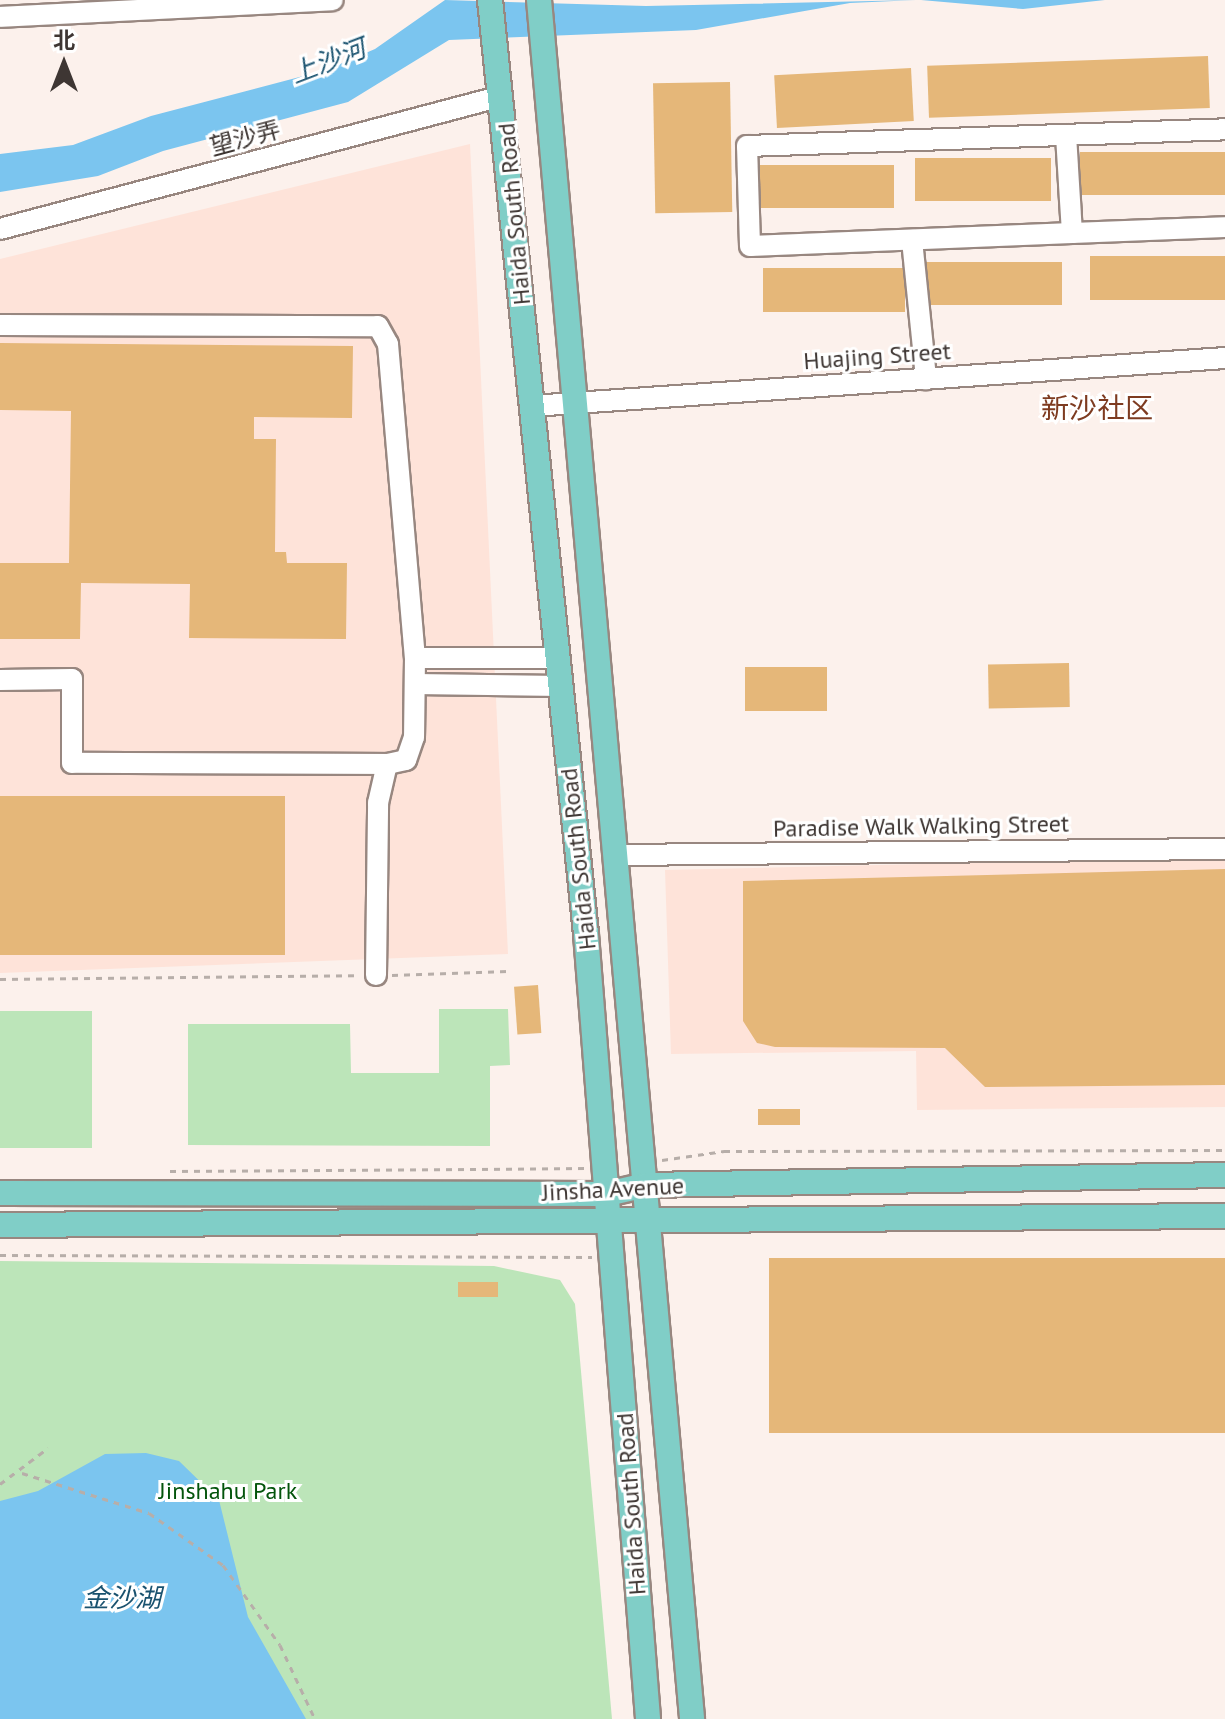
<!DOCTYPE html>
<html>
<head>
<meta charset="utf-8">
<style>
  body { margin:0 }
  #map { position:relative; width:1225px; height:1719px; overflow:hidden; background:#fcf1ec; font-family:"PT Sans","Noto Sans SC",sans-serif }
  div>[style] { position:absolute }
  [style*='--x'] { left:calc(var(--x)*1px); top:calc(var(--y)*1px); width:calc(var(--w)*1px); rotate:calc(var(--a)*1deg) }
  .built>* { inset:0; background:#fee3d9 }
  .green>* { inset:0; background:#bce5b9; transform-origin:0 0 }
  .water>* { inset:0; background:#7bc5ef }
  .building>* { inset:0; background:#e5b779; transform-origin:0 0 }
  .path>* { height:3px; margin-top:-1.5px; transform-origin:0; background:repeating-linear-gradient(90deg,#b7aea9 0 6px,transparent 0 12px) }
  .roads { filter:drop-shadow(2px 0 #988780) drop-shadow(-2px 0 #988780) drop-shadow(0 2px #988780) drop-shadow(0 -2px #988780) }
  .minor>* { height:20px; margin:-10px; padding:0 10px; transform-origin:10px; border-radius:10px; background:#fff }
  .major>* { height:24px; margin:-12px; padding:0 12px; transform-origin:12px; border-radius:12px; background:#80cec7 }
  span { translate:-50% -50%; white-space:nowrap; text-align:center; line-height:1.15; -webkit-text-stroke:6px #fff; paint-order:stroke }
  .street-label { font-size:24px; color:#3e3633 }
  .park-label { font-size:24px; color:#03540b }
  .water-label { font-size:26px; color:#19526f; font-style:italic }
  .quarter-label { font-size:28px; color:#7e3b20 }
  .north { position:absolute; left:24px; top:24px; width:80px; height:80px; -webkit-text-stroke:6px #fff; paint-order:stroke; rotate:0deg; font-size:22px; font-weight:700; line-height:32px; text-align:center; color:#3e3633 }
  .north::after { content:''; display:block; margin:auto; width:28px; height:36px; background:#3e3633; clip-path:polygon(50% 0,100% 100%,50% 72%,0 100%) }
</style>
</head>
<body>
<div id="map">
  <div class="built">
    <i style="clip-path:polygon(470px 144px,508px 954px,0 973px,0 259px)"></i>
    <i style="clip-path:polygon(1225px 857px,1225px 1107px,917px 1110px,916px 1051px,671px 1054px,665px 870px)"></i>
  </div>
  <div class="green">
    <i style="clip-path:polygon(439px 1009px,508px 1009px,510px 1065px,490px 1066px,490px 1146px,188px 1145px,188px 1024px,350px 1024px,351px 1073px,439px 1073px)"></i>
    <i style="left:0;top:1011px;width:92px;height:137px"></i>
    <i style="clip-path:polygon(0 1261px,494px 1266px,560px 1280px,575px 1304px,612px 1719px,0 1719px)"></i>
  </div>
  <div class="water">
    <i style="clip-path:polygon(445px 0,646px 6px,916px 0,850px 3px,696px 30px,449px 40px,348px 102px,163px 151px,98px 176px,0 192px,0 154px,73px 145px,151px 116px,326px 70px,375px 49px)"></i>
    <i style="clip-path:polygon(921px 0,1105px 0,1023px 9px)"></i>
    <i style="clip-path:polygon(146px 1453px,179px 1461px,219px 1500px,248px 1617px,306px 1719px,0 1719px,0 1501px,38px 1491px,105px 1454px)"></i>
  </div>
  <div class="building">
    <i style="left:1208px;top:56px;width:52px;height:281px;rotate:88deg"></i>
    <i style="left:911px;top:68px;width:53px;height:137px;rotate:87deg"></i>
    <i style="left:730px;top:82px;width:130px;height:77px;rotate:89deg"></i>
    <i style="left:1225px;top:152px;width:43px;height:145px;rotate:90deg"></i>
    <i style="left:1051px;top:158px;width:43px;height:136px;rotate:90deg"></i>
    <i style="left:894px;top:165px;width:43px;height:135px;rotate:90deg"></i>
    <i style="left:1225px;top:256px;width:44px;height:135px;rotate:90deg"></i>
    <i style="left:1062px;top:262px;width:43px;height:136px;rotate:90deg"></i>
    <i style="left:905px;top:268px;width:44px;height:142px;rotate:90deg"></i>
    <i style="clip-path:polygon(0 343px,353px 346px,352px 418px,254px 417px,254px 439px,276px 439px,275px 552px,286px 552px,287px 563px,347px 563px,346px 639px,189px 638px,190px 584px,81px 583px,80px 639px,0 639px,0 563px,69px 563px,71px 411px,0 410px)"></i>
    <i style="left:1069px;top:663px;width:44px;height:81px;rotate:89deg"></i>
    <i style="left:827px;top:667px;width:44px;height:82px;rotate:90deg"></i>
    <i style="left:0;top:796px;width:285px;height:159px"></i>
    <i style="clip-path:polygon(1225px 869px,1225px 1085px,985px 1087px,945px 1048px,775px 1047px,757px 1043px,743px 1021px,743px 881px)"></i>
    <i style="left:538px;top:985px;width:48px;height:24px;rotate:86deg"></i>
    <i style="left:800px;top:1109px;width:16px;height:42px;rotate:90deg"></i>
    <i style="left:1225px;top:1258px;width:175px;height:456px;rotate:90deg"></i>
    <i style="left:458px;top:1282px;width:40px;height:15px"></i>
  </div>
  <div class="path">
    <i style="--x:392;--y:975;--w:116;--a:-2"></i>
    <i style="--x:0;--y:979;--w:357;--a:-0.6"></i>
    <i style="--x:662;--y:1160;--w:63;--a:-8.3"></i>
    <i style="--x:724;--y:1151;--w:501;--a:-0.11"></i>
    <i style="--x:170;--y:1171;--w:416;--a:-0.4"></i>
    <i style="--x:0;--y:1255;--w:592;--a:0.19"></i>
    <i style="--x:22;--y:1473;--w:133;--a:17.5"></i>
    <i style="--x:149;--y:1513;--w:90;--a:35.1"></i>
    <i style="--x:223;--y:1565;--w:98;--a:54.5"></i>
    <i style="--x:280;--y:1645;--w:82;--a:64.7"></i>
    <i style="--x:0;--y:1484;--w:60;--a:-36.9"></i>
  </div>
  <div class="roads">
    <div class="minor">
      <i style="--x:0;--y:17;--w:333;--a:-2.9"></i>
      <i style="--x:1066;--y:135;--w:98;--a:86.5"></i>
      <i style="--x:1072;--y:233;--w:153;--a:-2.2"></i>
      <i style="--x:0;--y:229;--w:519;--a:-14.84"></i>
      <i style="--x:1072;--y:233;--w:322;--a:177.7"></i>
      <i style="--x:750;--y:246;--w:100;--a:-91.7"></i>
      <i style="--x:747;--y:146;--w:478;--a:-2"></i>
      <i style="--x:912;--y:240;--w:140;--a:84.2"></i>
      <i style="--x:0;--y:325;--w:378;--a:0.2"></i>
      <i style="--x:378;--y:326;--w:21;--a:61"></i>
      <i style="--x:388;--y:344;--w:315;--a:85.1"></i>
      <i style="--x:415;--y:658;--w:79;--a:90.7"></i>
      <i style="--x:414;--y:737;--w:24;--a:109"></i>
      <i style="--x:406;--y:760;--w:19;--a:168"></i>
      <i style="--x:387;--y:764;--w:315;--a:-179.8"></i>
      <i style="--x:72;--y:763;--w:84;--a:-90"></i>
      <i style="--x:72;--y:679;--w:72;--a:179.2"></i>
      <i style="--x:532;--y:406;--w:695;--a:-3.96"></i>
      <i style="--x:415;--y:658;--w:143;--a:0"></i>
      <i style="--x:415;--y:684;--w:146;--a:0.8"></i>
      <i style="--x:617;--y:855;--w:608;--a:-0.57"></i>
      <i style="--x:376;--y:975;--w:172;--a:-89.3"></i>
      <i style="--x:378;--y:803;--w:40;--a:-77"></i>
    </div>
    <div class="major">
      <i style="--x:490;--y:0;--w:939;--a:84.13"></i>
      <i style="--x:586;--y:934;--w:787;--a:85.48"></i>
      <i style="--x:539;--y:0;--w:1726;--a:84.91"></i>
      <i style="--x:0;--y:1193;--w:607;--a:0.09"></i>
      <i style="--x:607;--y:1194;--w:40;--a:-13"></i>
      <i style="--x:646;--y:1185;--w:579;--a:-0.99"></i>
      <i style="--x:0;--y:1225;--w:1225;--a:-0.42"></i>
    </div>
  </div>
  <div class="street-label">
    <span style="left:245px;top:138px;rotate:-15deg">望沙弄</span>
    <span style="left:514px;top:214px;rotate:-95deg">Haida South Road</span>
    <span style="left:877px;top:356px;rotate:-4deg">Huajing Street</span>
    <span style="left:921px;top:826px;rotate:-1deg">Paradise Walk Walking Street</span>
    <span style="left:578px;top:859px;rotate:-96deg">Haida South Road</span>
    <span style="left:613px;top:1189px;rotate:-3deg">Jinsha Avenue</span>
    <span style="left:631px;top:1504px;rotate:-94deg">Haida South Road</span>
  </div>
  <div class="park-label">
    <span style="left:228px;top:1491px">Jinshahu Park</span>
  </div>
  <div class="water-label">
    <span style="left:328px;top:61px;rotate:-21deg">上沙河</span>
    <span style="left:122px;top:1598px">金沙湖</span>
  </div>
  <div class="quarter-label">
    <span style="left:1097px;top:408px">新沙社区</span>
  </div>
  <div class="north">北</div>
</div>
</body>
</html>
